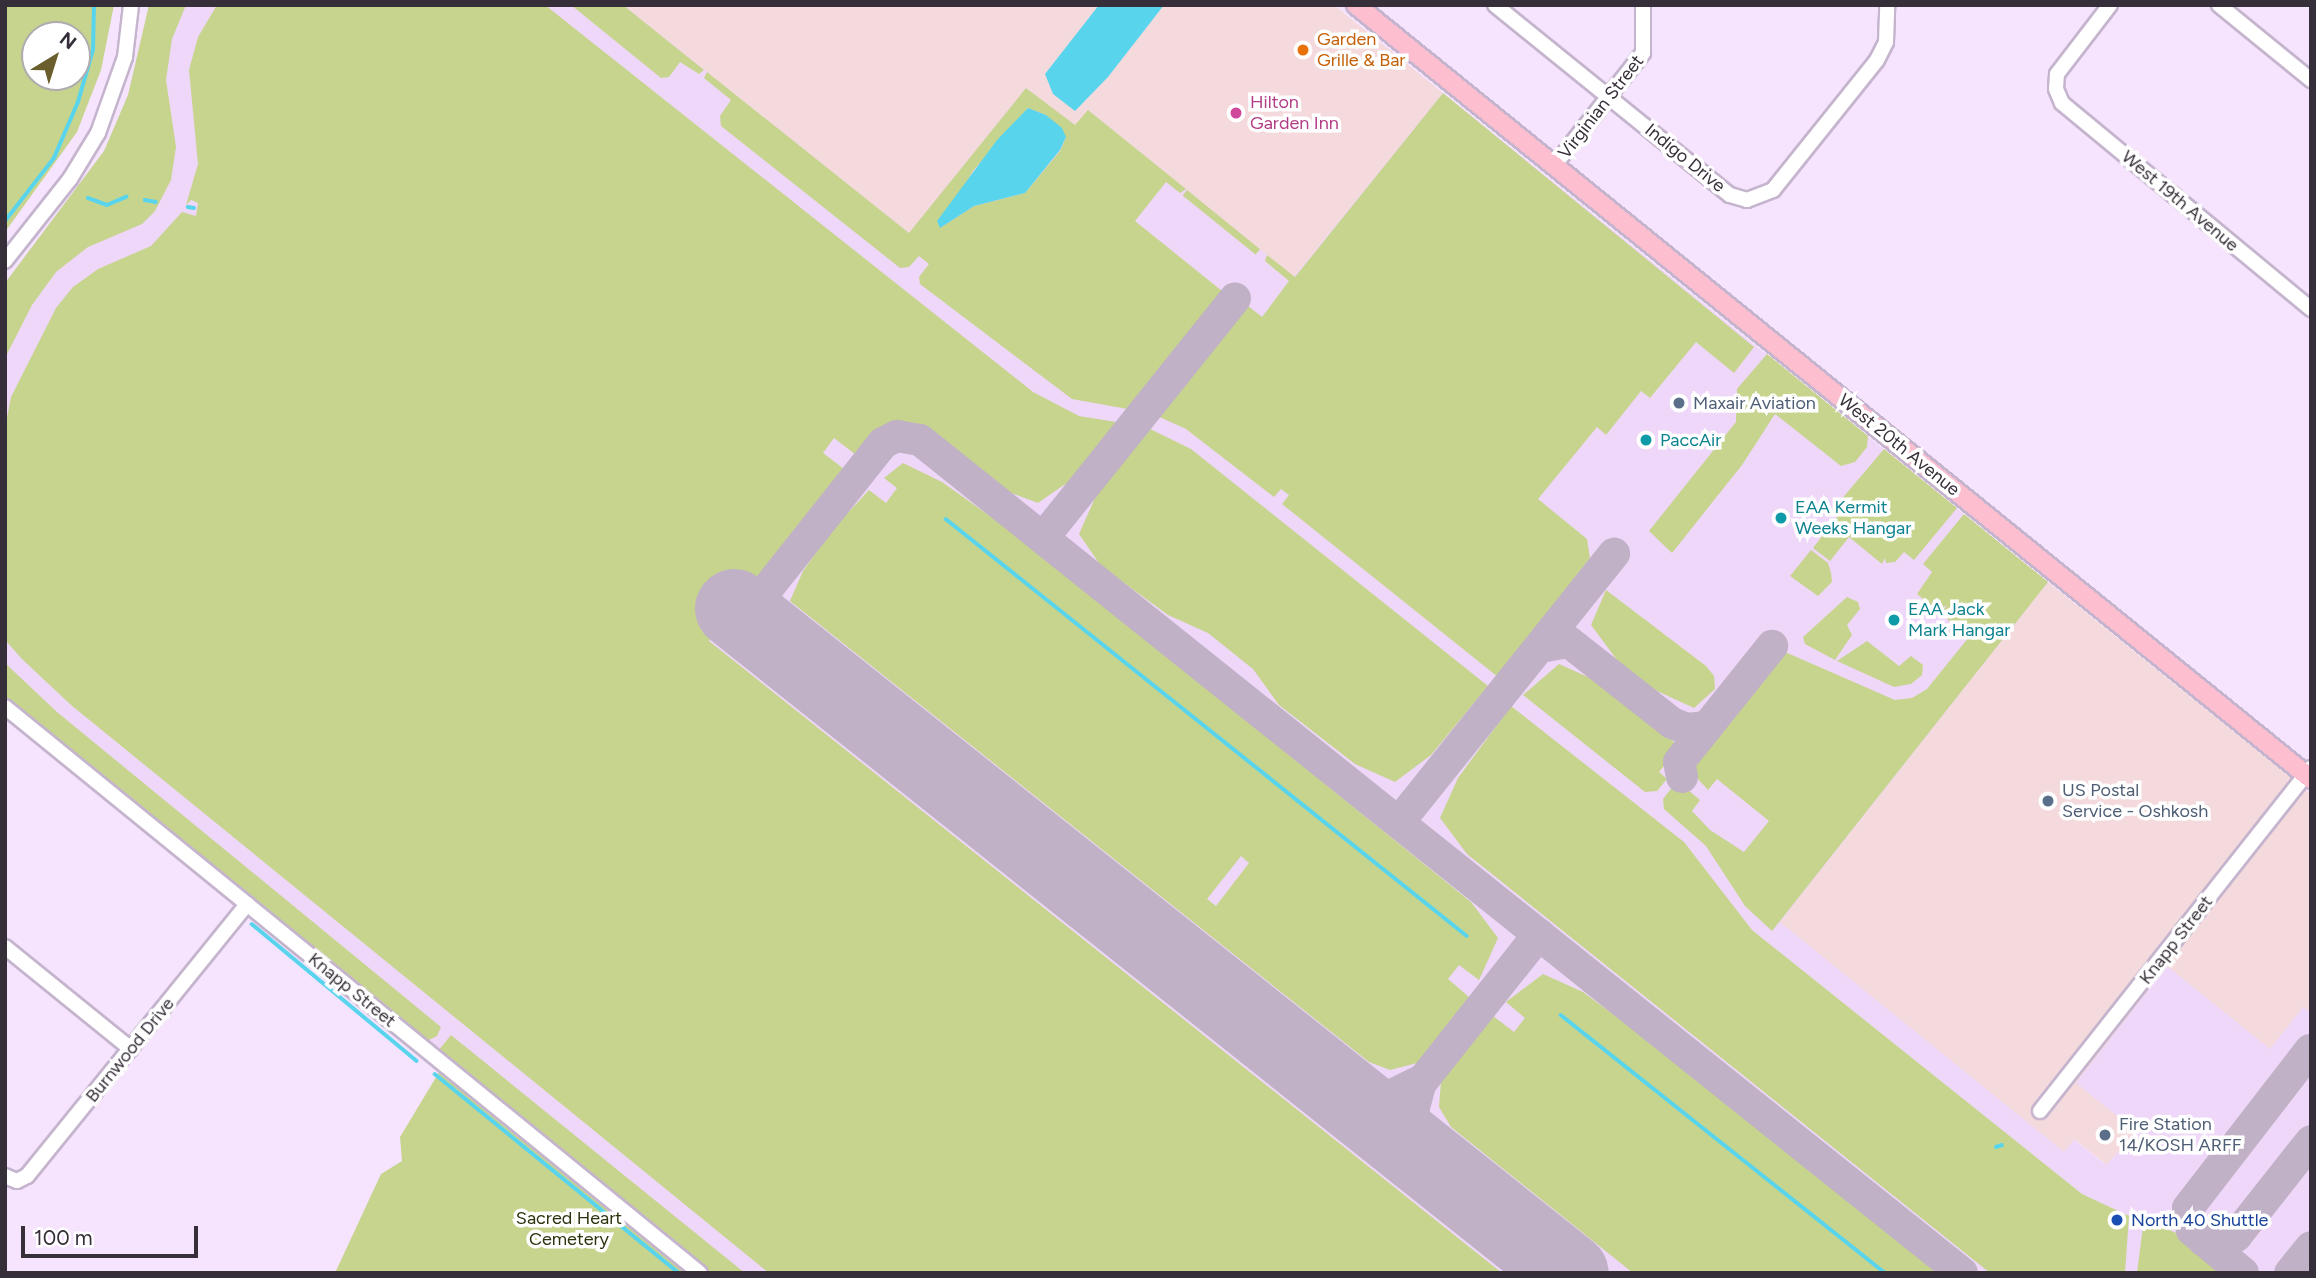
<!DOCTYPE html>
<html>
<head>
<meta charset="utf-8">
<style>
  body { margin:0 }
  #map { position:relative; width:2316px; height:1278px; overflow:hidden; background:#f6e4fe; font-family:Figtree,sans-serif }
  div>[style] { position:absolute }
  [style*='--x'] { left:calc(var(--x)*1px); top:calc(var(--y)*1px); width:calc(var(--w)*1px); rotate:calc(var(--a)*1deg) }
  .commercial>* { inset:0; background:#f4dadd }
  .built>* { inset:0; background:#eed7f8 }
  .green>* { inset:0; background:#c7d48d; transform-origin:0 0 }
  .water>* { inset:0; background:#59d4ed }
  .stream>* { height:3.5px; margin:-1.75px; padding:0 1.75px; transform-origin:1.75px; border-radius:1.75px; background:#59d4ed }
  .taxiway>* { height:32px; margin:-16px; padding:0 16px; transform-origin:16px; border-radius:16px; background:#c0b1c6 }
  .runway>* { height:79px; margin:-39.5px; padding:0 39.5px; transform-origin:39.5px; border-radius:39.5px; background:#c0b1c6 }
  .roads { filter:drop-shadow(2px 0 #c5b4cd) drop-shadow(-2px 0 #c5b4cd) drop-shadow(0 2px #c5b4cd) drop-shadow(0 -2px #c5b4cd) }
  .minor>* { height:14px; margin:-7px; padding:0 7px; transform-origin:7px; border-radius:7px; background:#fff }
  .major>* { height:18px; margin:-9px; padding:0 9px; transform-origin:9px; border-radius:9px; background:#fdbed0 }
  .dots>* { width:19px; height:19px; translate:-50% -50%; box-sizing:border-box; border:4px solid #fff; border-radius:50% }
  span { translate:-50% -50%; white-space:nowrap; text-align:center; line-height:1.15; -webkit-text-stroke:7px #fff; paint-order:stroke }
  .food-label { font-size:18px; color:#c56008 }
  .left { translate:0 -50%; text-align:left }
  .hotel-label { font-size:18px; color:#b23c85 }
  .street-label { font-size:18px; color:#362f39 }
  .service-label { font-size:18px; color:#4e5e75 }
  .culture-label { font-size:18px; color:#0d838f }
  .park-label { font-size:18px; color:#2c320c }
  .transit-label { font-size:18px; color:#164399 }
  .frame { position:absolute; inset:0; border:7px solid #362f39; pointer-events:none }
  .north { position:absolute; left:21px; top:21px; width:70px; height:70px; box-sizing:border-box; background:#fff; border:2px solid #afacb0; border-radius:50%; rotate:38deg; font-size:19px; font-weight:700; line-height:28px; text-align:center; color:#362f39 }
  .north::after { content:''; display:block; margin:auto; width:24px; height:32px; background:#6a5f2c; clip-path:polygon(50% 0,100% 100%,50% 72%,0 100%) }
  .scale { position:absolute; left:21px; top:1226px; width:177px; height:32px; box-sizing:border-box; border:4px solid #362f39; border-top:0; padding-left:9px; font-size:21px; line-height:24px; white-space:nowrap; color:#362f39; -webkit-text-stroke:5px #fff; paint-order:stroke }
</style>
</head>
<body>
<div id="map">
  <div class="commercial">
    <i style="clip-path:polygon(623px 5px,1334px 5px,1443px 93px,1294px 277px,1088px 111px,1075px 126px,910px 234px)"></i>
    <i style="clip-path:polygon(2048px 582px,2311px 794px,2311px 1013px,2303px 1008px,2270px 1050px,2167px 967px,2137px 1132px,2107px 1165px,2075px 1140px,2064px 1152px,1779px 922px)"></i>
  </div>
  <div class="built">
    <i style="clip-path:polygon(149px 5px,623px 5px,909px 233px,1026px 88px,1075px 125px,1088px 110px,1294px 277px,1443px 93px,2048px 582px,1780px 922px,2064px 1152px,2074px 1140px,2106px 1165px,2137px 1132px,2076px 1083px,2167px 966px,2270px 1049px,2303px 1007px,2311px 1013px,2311px 1273px,709px 1273px,5px 699px,5px 283px,104px 151px,128px 95px)"></i>
  </div>
  <div class="green">
    <i style="clip-path:polygon(evenodd,5px 5px,114px 5px,101px 70px,77px 132px,5px 232px,5px 5px,35px 35px,77px 35px,77px 77px,35px 77px,35px 35px)"></i>
    <i style="clip-path:polygon(149px 5px,186px 5px,172px 39px,166px 80px,176px 147px,171px 180px,155px 211px,142px 224px,88px 247px,56px 272px,32px 305px,5px 358px,5px 283px,104px 151px,128px 95px)"></i>
    <i style="clip-path:polygon(217px 5px,545px 5px,1033px 392px,1079px 416px,1122px 423px,1074px 478px,1038px 503px,1001px 489px,913px 423px,884px 427px,871px 434px,856px 455px,834px 438px,823px 453px,844px 469px,709px 641px,1502px 1273px,769px 1273px,71px 705px,22px 659px,5px 640px,5px 428px,11px 397px,56px 308px,73px 287px,98px 269px,151px 246px,182px 212px,196px 216px,198px 203px,191px 200px,186px 205px,198px 164px,189px 70px,198px 37px)"></i>
    <i style="clip-path:polygon(571px 5px,623px 5px,704px 70px,699px 74px,680px 62px,669px 77px,661px 78px)"></i>
    <i style="clip-path:polygon(evenodd,707px 72px,909px 233px,1026px 88px,1075px 125px,1088px 110px,1186px 189px,1180px 193px,1166px 182px,1135px 221px,1227px 295px,1133px 410px,1072px 399px,920px 284px,919px 277px,929px 264px,919px 256px,909px 267px,900px 268px,721px 126px,720px 116px,731px 100px,704px 78px,707px 72px,1028px 108px,1046px 115px,1066px 137px,1060px 151px,1025px 193px,974px 206px,940px 228px,973px 171px,1028px 108px)"></i>
    <i style="clip-path:polygon(1443px 93px,1754px 347px,1734px 373px,1696px 342px,1650px 398px,1641px 391px,1606px 435px,1597px 427px,1538px 499px,1587px 539px,1590px 558px,1498px 677px,1282px 504px,1289px 495px,1281px 489px,1274px 497px,1186px 429px,1155px 415px,1243px 302px,1262px 317px,1289px 281px,1265px 261px,1267px 255px,1295px 277px)"></i>
    <i style="left:1187px;top:190px;width:94px;height:7px;rotate:39deg"></i>
    <i style="clip-path:polygon(1767px 354px,1868px 436px,1867px 447px,1855px 462px,1841px 466px,1775px 414px,1742px 465px,1672px 553px,1649px 531px,1736px 422px,1737px 389px)"></i>
    <i style="clip-path:polygon(1146px 427px,1191px 449px,1488px 686px,1431px 755px,1395px 782px,1355px 764px,1279px 705px,1253px 669px,1208px 633px,1168px 615px,1101px 566px,1079px 534px,1095px 498px)"></i>
    <i style="clip-path:polygon(1884px 449px,1957px 508px,1914px 560px,1904px 552px,1895px 562px,1886px 563px,1885px 558px,1882px 564px,1849px 537px,1830px 561px,1813px 548px,1840px 513px,1834px 508px)"></i>
    <i style="clip-path:polygon(evenodd,903px 463px,942px 482px,1021px 538px,1471px 902px,1498px 938px,1479px 980px,1459px 965px,1448px 979px,1469px 997px,1417px 1063px,1390px 1070px,1369px 1062px,790px 601px,803px 571px,833px 529px,869px 490px,886px 503px,897px 488px,884px 478px,903px 463px,1241px 856px,1249px 863px,1216px 906px,1207px 899px,1241px 856px)"></i>
    <i style="clip-path:polygon(1964px 514px,2048px 582px,1772px 931px,1745px 906px,1706px 846px,1664px 809px,1663px 799px,1674px 785px,1682px 785px,1700px 800px,1692px 811px,1710px 830px,1744px 852px,1769px 821px,1717px 779px,1708px 790px,1688px 768px,1785px 652px,1895px 700px,1912px 698px,1927px 689px,1969px 637px,1941px 614px,1947px 605px,1938px 611px,1917px 594px,1932px 572px,1923px 564px)"></i>
    <i style="clip-path:polygon(1811px 550px,1828px 563px,1831px 573px,1832px 582px,1818px 596px,1790px 576px)"></i>
    <i style="clip-path:polygon(1606px 590px,1706px 666px,1714px 676px,1715px 689px,1694px 708px,1655px 690px,1617px 660px,1591px 625px)"></i>
    <i style="clip-path:polygon(1847px 597px,1858px 602px,1860px 609px,1847px 625px,1852px 635px,1835px 660px,1805px 644px,1803px 637px)"></i>
    <i style="clip-path:polygon(1867px 641px,1899px 666px,1911px 656px,1923px 665px,1922px 675px,1911px 684px,1894px 687px,1837px 661px)"></i>
    <i style="clip-path:polygon(5px 663px,57px 712px,441px 1027px,437px 1036px,425px 1042px,13px 706px,5px 699px)"></i>
    <i style="clip-path:polygon(1559px 664px,1599px 682px,1679px 746px,1659px 772px,1667px 779px,1657px 791px,1645px 792px,1523px 695px)"></i>
    <i style="clip-path:polygon(1511px 706px,1684px 842px,1752px 930px,2082px 1194px,2129px 1216px,2125px 1273px,1990px 1273px,1467px 854px,1440px 818px,1458px 778px)"></i>
    <i style="clip-path:polygon(1543px 974px,1583px 992px,1664px 1052px,1940px 1273px,1633px 1273px,1451px 1127px,1439px 1107px,1441px 1082px,1466px 1046px,1493px 1016px,1514px 1032px,1525px 1018px,1506px 1002px)"></i>
    <i style="left:451px;top:1035px;width:377px;height:22px;rotate:39deg"></i>
    <i style="clip-path:polygon(441px 1069px,689px 1273px,335px 1273px,381px 1174px,402px 1161px,400px 1137px)"></i>
    <i style="clip-path:polygon(2149px 1222px,2179px 1234px,2226px 1273px,2137px 1273px,2143px 1226px)"></i>
  </div>
  <div class="water">
    <i style="clip-path:polygon(1099px 5px,1164px 5px,1108px 77px,1075px 111px,1053px 94px,1045px 74px)"></i>
    <i style="clip-path:polygon(1028px 108px,1046px 115px,1062px 128px,1066px 137px,1060px 150px,1025px 193px,974px 206px,940px 228px,937px 221px,997px 140px)"></i>
  </div>
  <div class="stream">
    <i style="--x:88;--y:198;--w:20;--a:20"></i>
    <i style="--x:107;--y:205;--w:21;--a:-23"></i>
    <i style="--x:145;--y:200;--w:11;--a:10"></i>
    <i style="--x:188;--y:207;--w:6;--a:9"></i>
    <i style="--x:5;--y:221;--w:80;--a:-52.1"></i>
    <i style="--x:54;--y:158;--w:61;--a:-66.8"></i>
    <i style="--x:78;--y:102;--w:54;--a:-73.9"></i>
    <i style="--x:93;--y:50;--w:45;--a:-88.7"></i>
    <i style="--x:946;--y:519;--w:667;--a:38.67"></i>
    <i style="--x:252;--y:924;--w:214;--a:39.7"></i>
    <i style="--x:1561;--y:1015;--w:414;--a:38.5"></i>
    <i style="--x:435;--y:1074;--w:315;--a:39.2"></i>
    <i style="--x:1996;--y:1147;--w:6;--a:-18"></i>
  </div>
  <div class="taxiway">
    <i style="--x:1043;--y:538;--w:307;--a:-51.3"></i>
    <i style="--x:745;--y:617;--w:222;--a:-51.6"></i>
    <i style="--x:883;--y:443;--w:16;--a:-27"></i>
    <i style="--x:897;--y:436;--w:23;--a:10"></i>
    <i style="--x:920;--y:440;--w:1334;--a:38.64"></i>
    <i style="--x:1540;--y:647;--w:29;--a:-10"></i>
    <i style="--x:1569;--y:642;--w:131;--a:38.2"></i>
    <i style="--x:1672;--y:723;--w:16;--a:22"></i>
    <i style="--x:1687;--y:729;--w:20;--a:-6"></i>
    <i style="--x:1682;--y:777;--w:15;--a:-101"></i>
    <i style="--x:1679;--y:762;--w:149;--a:-51.3"></i>
    <i style="--x:1399;--y:822;--w:344;--a:-51.3"></i>
    <i style="--x:1310;--y:1067;--w:42;--a:33.3"></i>
    <i style="--x:1345;--y:1090;--w:29;--a:16"></i>
    <i style="--x:1373;--y:1098;--w:19;--a:-9"></i>
    <i style="--x:1392;--y:1095;--w:32;--a:-26"></i>
    <i style="--x:1420;--y:1085;--w:28;--a:105"></i>
    <i style="--x:1413;--y:1112;--w:32;--a:77"></i>
    <i style="--x:1420;--y:1143;--w:62;--a:47"></i>
    <i style="--x:1386;--y:1127;--w:246;--a:-51.6"></i>
    <i style="--x:2204;--y:1241;--w:20;--a:6"></i>
    <i style="--x:2224;--y:1243;--w:14;--a:-30"></i>
    <i style="--x:2236;--y:1236;--w:121;--a:-51.7"></i>
    <i style="--x:2243;--y:1273;--w:67;--a:-139.9"></i>
    <i style="--x:2192;--y:1230;--w:22;--a:-100"></i>
    <i style="--x:2188;--y:1208;--w:200;--a:-52.3"></i>
    <i style="--x:2290;--y:1273;--w:33;--a:-51"></i>
  </div>
  <div class="runway">
    <i style="--x:734;--y:608;--w:1067;--a:38.53"></i>
  </div>
  <div class="roads">
    <div class="minor">
      <i style="--x:1495;--y:5;--w:302;--a:39"></i>
      <i style="--x:1730;--y:195;--w:18;--a:16"></i>
      <i style="--x:1747;--y:200;--w:28;--a:-21"></i>
      <i style="--x:1773;--y:190;--w:166;--a:-51.3"></i>
      <i style="--x:1877;--y:60;--w:20;--a:-63"></i>
      <i style="--x:1886;--y:42;--w:37;--a:-88"></i>
      <i style="--x:2110;--y:5;--w:87;--a:127.5"></i>
      <i style="--x:2057;--y:74;--w:15;--a:94"></i>
      <i style="--x:2056;--y:89;--w:15;--a:67"></i>
      <i style="--x:2062;--y:103;--w:323;--a:39.6"></i>
      <i style="--x:2219;--y:5;--w:119;--a:39.2"></i>
      <i style="--x:1554;--y:166;--w:144;--a:-51.8"></i>
      <i style="--x:1643;--y:53;--w:48;--a:-90"></i>
      <i style="--x:5;--y:261;--w:105;--a:-51.6"></i>
      <i style="--x:70;--y:179;--w:54;--a:-58.7"></i>
      <i style="--x:98;--y:133;--w:81;--a:-70.4"></i>
      <i style="--x:125;--y:57;--w:52;--a:-83.4"></i>
      <i style="--x:5;--y:707;--w:896;--a:39.16"></i>
      <i style="--x:5;--y:947;--w:162;--a:39"></i>
      <i style="--x:2040;--y:1111;--w:437;--a:-51.7"></i>
      <i style="--x:5;--y:1176;--w:13;--a:23"></i>
      <i style="--x:17;--y:1181;--w:11;--a:-27"></i>
      <i style="--x:27;--y:1176;--w:350;--a:-51"></i>
    </div>
    <div class="major">
      <i style="--x:1356;--y:5;--w:1229;--a:39.02"></i>
    </div>
  </div>
  <div class="dots">
    <i style="left:1303px;top:50px;background:#e8710a"></i>
    <i style="left:1236px;top:113px;background:#d1479c"></i>
    <i style="left:1679px;top:403px;background:#5c6f8a"></i>
    <i style="left:1646px;top:440px;background:#0f9aa8"></i>
    <i style="left:1781px;top:518px;background:#0f9aa8"></i>
    <i style="left:1894px;top:620px;background:#0f9aa8"></i>
    <i style="left:2048px;top:801px;background:#5c6f8a"></i>
    <i style="left:2105px;top:1135px;background:#5c6f8a"></i>
    <i style="left:2117px;top:1220px;background:#1a4fb4"></i>
  </div>
  <div class="food-label">
    <span class="left" style="left:1317px;top:50px">Garden<br>Grille &amp; Bar</span>
  </div>
  <div class="hotel-label">
    <span class="left" style="left:1250px;top:113px">Hilton<br>Garden Inn</span>
  </div>
  <div class="street-label">
    <span style="left:1601px;top:107px;rotate:-52deg">Virginian Street</span>
    <span style="left:1685px;top:158px;rotate:39deg">Indigo Drive</span>
    <span style="left:2180px;top:201px;rotate:40deg">West 19th Avenue</span>
    <span style="left:1899px;top:445px;rotate:39deg">West 20th Avenue</span>
    <span style="left:2176px;top:940px;rotate:-52deg">Knapp Street</span>
    <span style="left:352px;top:990px;rotate:39deg">Knapp Street</span>
    <span style="left:130px;top:1050px;rotate:-51deg">Burnwood Drive</span>
  </div>
  <div class="service-label">
    <span class="left" style="left:1693px;top:403px">Maxair Aviation</span>
    <span class="left" style="left:2062px;top:801px">US Postal<br>Service - Oshkosh</span>
    <span class="left" style="left:2119px;top:1135px">Fire Station<br>14/KOSH ARFF</span>
  </div>
  <div class="culture-label">
    <span class="left" style="left:1660px;top:440px">PaccAir</span>
    <span class="left" style="left:1795px;top:518px">EAA Kermit<br>Weeks Hangar</span>
    <span class="left" style="left:1908px;top:620px">EAA Jack<br>Mark Hangar</span>
  </div>
  <div class="park-label">
    <span style="left:569px;top:1229px">Sacred Heart<br>Cemetery</span>
  </div>
  <div class="transit-label">
    <span class="left" style="left:2131px;top:1220px">North 40 Shuttle</span>
  </div>
  <div class="frame"></div>
  <div class="north">N</div>
  <div class="scale">100 m</div>
</div>
</body>
</html>
